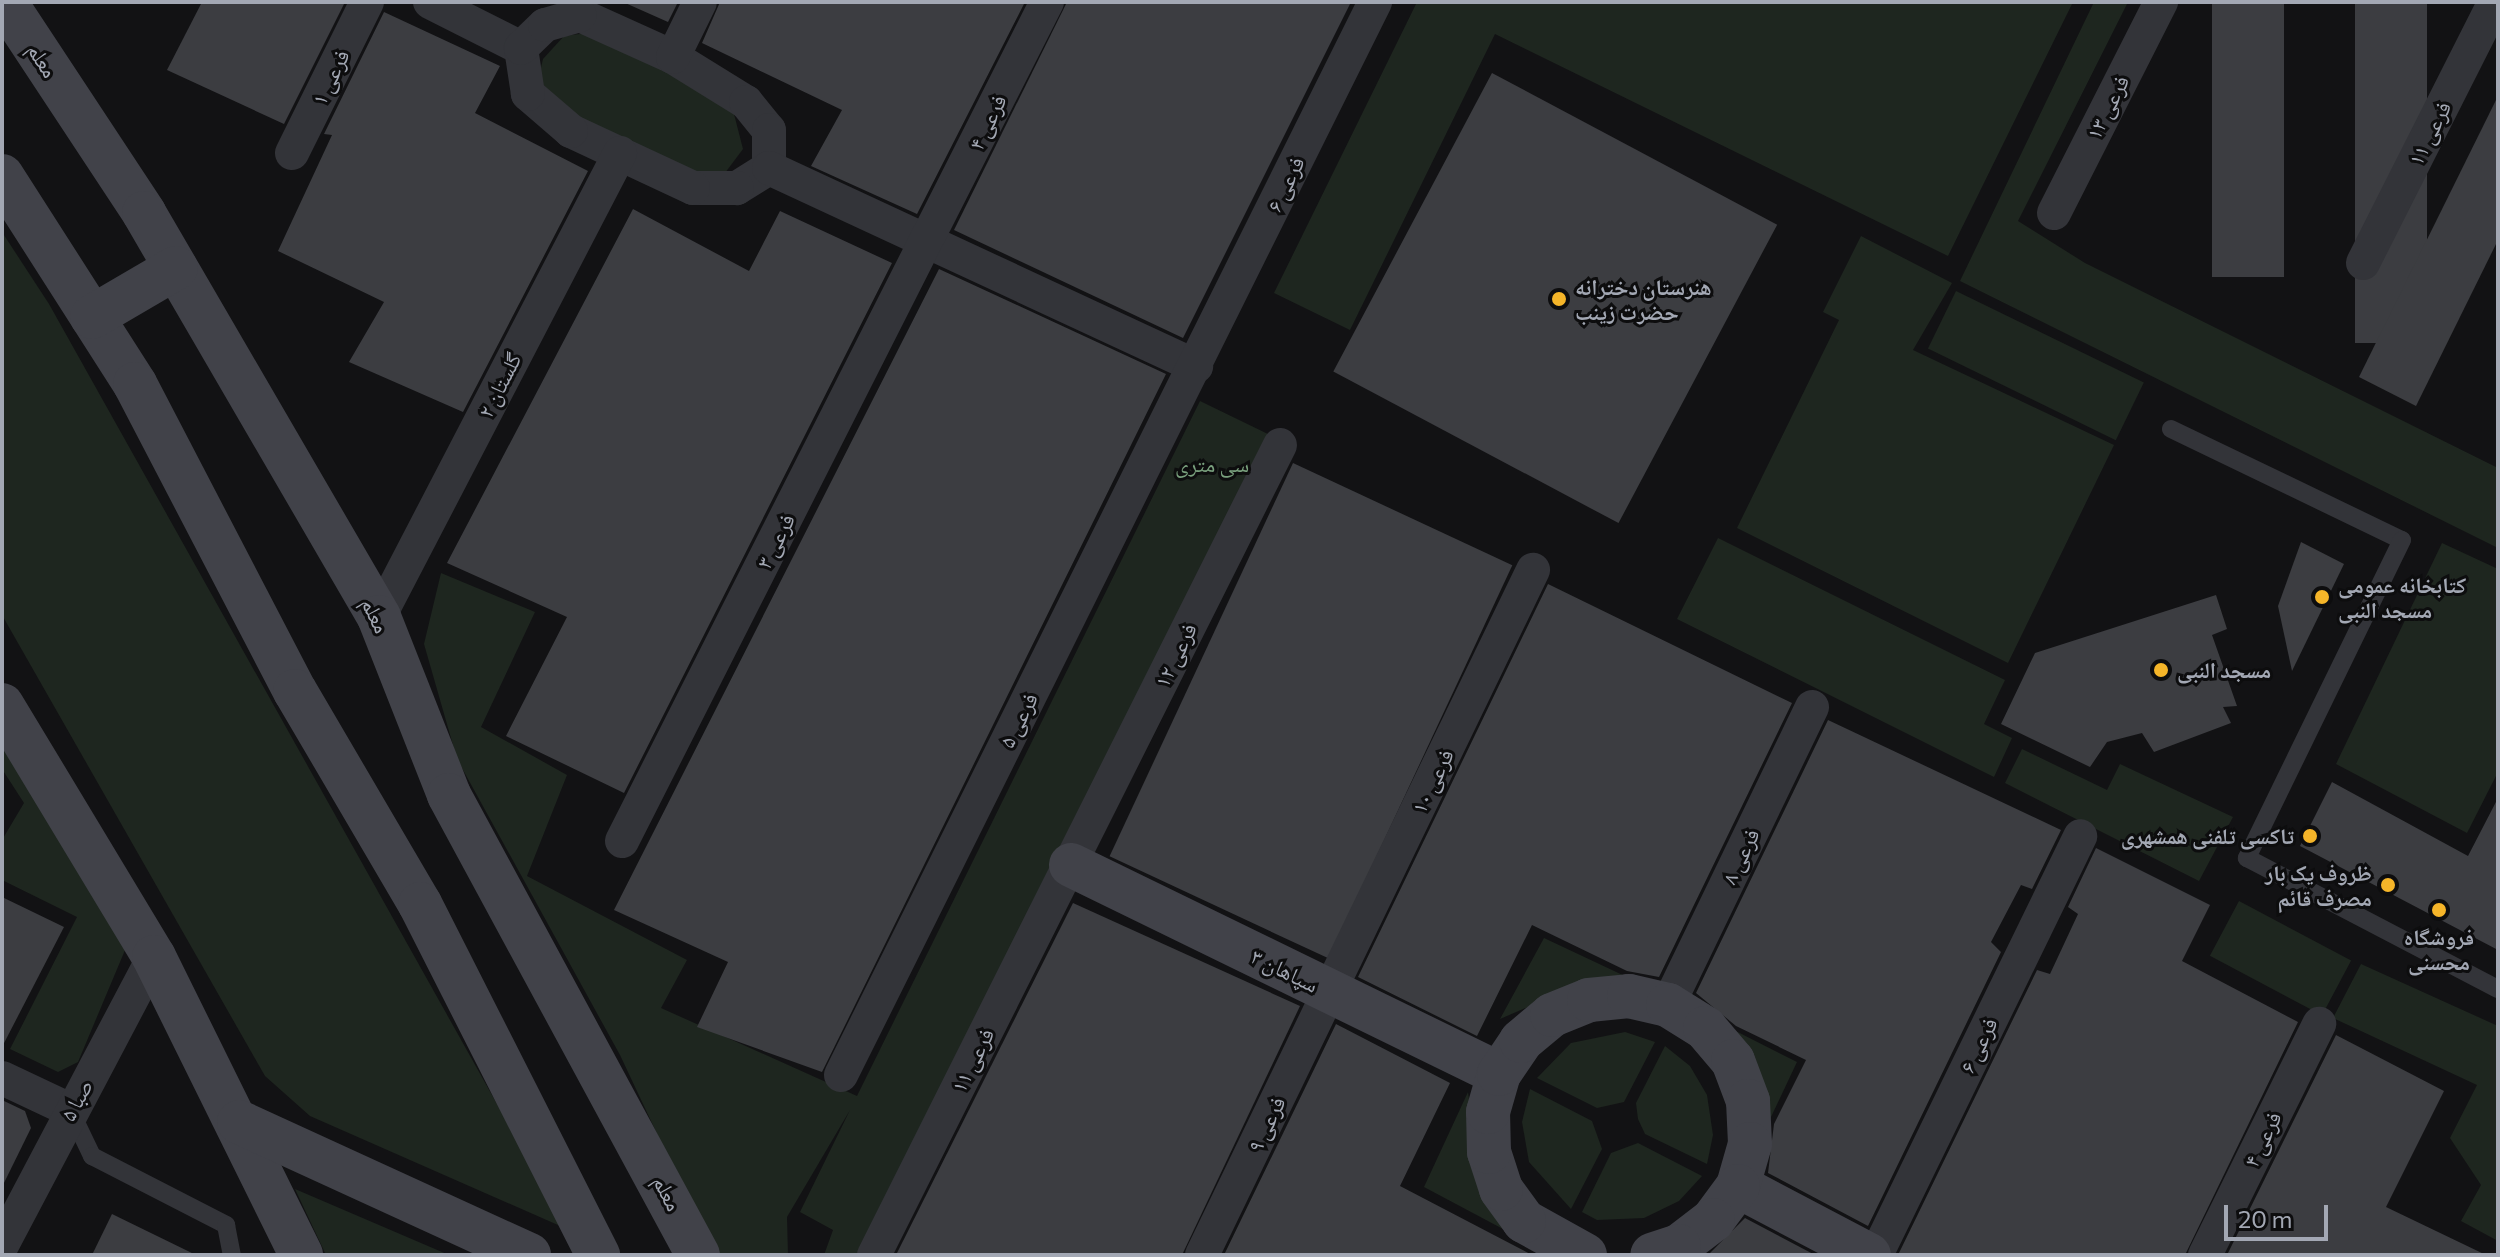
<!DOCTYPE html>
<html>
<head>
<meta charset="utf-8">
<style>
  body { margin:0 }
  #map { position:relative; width:2500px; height:1257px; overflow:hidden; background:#121214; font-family:Commissioner,"Noto Naskh Arabic",sans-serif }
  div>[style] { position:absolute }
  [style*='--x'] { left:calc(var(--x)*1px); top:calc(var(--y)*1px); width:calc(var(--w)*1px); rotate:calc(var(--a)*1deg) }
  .green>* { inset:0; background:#1e261f; transform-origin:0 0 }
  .building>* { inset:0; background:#3c3d41; transform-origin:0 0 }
  .lane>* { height:18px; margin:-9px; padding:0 9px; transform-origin:9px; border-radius:9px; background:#333439 }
  .street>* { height:34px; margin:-17px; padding:0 17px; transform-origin:17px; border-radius:17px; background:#333439 }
  .secondary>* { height:44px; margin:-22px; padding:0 22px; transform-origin:22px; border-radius:22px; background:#414249 }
  .dots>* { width:22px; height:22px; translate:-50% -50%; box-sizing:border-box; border:4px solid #0d0d0e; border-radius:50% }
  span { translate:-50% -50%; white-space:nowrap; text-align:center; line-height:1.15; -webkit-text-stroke:6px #0d0d0e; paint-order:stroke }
  .street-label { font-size:22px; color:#a3a8b4 }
  .poi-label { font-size:22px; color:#a3a8b4; font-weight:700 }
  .left { translate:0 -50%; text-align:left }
  .right { translate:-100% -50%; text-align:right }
  .park-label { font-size:22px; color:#79a07d }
  .frame { position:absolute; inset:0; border:4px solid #a3a8b4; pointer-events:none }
  .scale { position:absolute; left:2224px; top:1205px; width:104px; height:36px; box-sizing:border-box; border:4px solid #a3a8b4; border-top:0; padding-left:10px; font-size:24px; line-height:28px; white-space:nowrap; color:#a3a8b4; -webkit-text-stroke:6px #0d0d0e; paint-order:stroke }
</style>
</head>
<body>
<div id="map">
  <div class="green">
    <i style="clip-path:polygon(1417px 2px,2073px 2px,1948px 256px,1495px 34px,1350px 330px,1274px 293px)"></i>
    <i style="clip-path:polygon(2094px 2px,2128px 2px,2018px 221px,2085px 263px,2498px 468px,2498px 548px,1960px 281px)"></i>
    <i style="clip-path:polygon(587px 33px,650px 61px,734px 114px,743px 149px,725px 173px,695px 178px,572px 119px,548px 96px,539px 76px,543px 59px,564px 36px)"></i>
    <i style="clip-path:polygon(2px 232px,49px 304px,567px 1229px,310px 1116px,265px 1076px,2px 615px)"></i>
    <i style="clip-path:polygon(1861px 236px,1952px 283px,1913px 350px,2114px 445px,2008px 663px,1737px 528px,1839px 320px,1823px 312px)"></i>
    <i style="left:1956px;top:291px;width:209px;height:64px;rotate:26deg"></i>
    <i style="clip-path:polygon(1200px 401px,1270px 435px,860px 1255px,824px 1255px,833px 1230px,800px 1212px,850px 1110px,787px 1217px,788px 1255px,714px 1255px,620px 1055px,457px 759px,424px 644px,441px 573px,535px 612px,481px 727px,567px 775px,527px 876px,687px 960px,661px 1008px,857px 1096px)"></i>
    <i style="clip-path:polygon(1718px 538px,2005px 680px,1984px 724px,2012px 738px,1994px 777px,1677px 619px)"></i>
    <i style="clip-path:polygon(2442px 543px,2498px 569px,2498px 772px,2467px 833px,2336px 764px)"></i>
    <i style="clip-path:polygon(2px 716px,128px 943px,78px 1062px,58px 1072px,10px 1049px,77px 917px,2px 880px,2px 840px,24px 803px,2px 769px)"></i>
    <i style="clip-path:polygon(2022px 749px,2107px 790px,2120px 764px,2233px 817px,2199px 881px,2005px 783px)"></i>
    <i style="left:2239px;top:901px;width:127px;height:62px;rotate:28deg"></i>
    <i style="clip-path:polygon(1544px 938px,1629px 978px,1570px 989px,1500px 1019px)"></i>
    <i style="clip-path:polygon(2361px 964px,2498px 1026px,2498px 1241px,2461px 1221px,2481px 1185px,2450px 1138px,2477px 1085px,2333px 1018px)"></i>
    <i style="clip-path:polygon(1716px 1021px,1797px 1062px,1763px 1134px)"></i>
    <i style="clip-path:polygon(1625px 1032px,1655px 1042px,1624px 1102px,1597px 1108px,1537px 1078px,1571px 1043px)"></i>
    <i style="clip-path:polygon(1665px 1046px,1690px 1066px,1707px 1095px,1713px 1135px,1707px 1164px,1645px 1134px,1638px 1119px,1636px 1103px)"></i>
    <i style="clip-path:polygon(1530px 1089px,1592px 1121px,1602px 1149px,1571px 1209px,1529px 1162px,1522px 1122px)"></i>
    <i style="clip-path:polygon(1468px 1092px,1475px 1144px,1518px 1237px,1424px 1187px)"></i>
    <i style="clip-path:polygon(1638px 1143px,1702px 1176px,1679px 1201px,1644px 1218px,1597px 1220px,1582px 1212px,1611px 1153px)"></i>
    <i style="clip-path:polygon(295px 1189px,449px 1255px,326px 1255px)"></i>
  </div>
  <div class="building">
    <i style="clip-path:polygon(202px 2px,345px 2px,284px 124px,167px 70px)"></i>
    <i style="clip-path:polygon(623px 2px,678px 2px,668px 22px)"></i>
    <i style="clip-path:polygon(720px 2px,1025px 2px,917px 214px,811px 166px,842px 110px,702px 43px)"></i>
    <i style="clip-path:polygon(1067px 2px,1351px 2px,1183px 338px,954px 230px)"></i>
    <i style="left:2212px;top:2px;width:72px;height:275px"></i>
    <i style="left:2355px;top:2px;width:72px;height:341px"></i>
    <i style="clip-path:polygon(384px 12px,500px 66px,475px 113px,588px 171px,463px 412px,349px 362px,384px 302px,278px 251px,332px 135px,324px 134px)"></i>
    <i style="left:1492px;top:73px;width:323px;height:338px;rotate:28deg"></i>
    <i style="clip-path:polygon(2498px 96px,2498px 240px,2416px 406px,2359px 377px)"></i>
    <i style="clip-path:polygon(633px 209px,749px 271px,780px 211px,892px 263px,624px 793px,506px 736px,567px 617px,447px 563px)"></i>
    <i style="clip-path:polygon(939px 269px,1166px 374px,822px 1072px,697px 1027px,728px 962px,614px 910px)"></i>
    <i style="left:1293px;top:463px;width:242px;height:434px;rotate:25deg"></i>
    <i style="clip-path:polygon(2301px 542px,2344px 564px,2292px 671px,2278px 606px)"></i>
    <i style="clip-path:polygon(1548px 584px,1792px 703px,1659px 977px,1627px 971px,1532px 925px,1477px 1036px,1358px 977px)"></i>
    <i style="clip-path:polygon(2216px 595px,2227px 629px,2212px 635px,2237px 706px,2223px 707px,2231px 723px,2154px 752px,2142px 733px,2107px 742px,2090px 767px,2001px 724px,2035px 653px)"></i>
    <i style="clip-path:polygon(1828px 720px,2061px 830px,2032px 889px,2021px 885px,1991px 942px,2001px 952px,1868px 1226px,1768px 1173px,1774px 1124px,1806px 1060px,1736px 1026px,1696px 993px)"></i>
    <i style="clip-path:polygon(2332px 782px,2468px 856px,2498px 798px,2498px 950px,2300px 846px)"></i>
    <i style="clip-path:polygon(2096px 848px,2210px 905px,2182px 961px,2298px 1022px,2185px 1255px,1898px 1255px,2037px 970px,2050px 974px,2078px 914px,2068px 907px)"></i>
    <i style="clip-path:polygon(2px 897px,64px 927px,2px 1047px)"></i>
    <i style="clip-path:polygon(1073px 903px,1300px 1006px,1182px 1255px,896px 1255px)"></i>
    <i style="clip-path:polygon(1336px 1024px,1450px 1083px,1400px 1186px,1532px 1255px,1224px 1255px)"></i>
    <i style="clip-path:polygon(2336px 1035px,2444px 1091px,2386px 1207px,2486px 1255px,2227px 1255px)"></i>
    <i style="clip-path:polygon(2px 1100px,25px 1111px,31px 1128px,2px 1187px)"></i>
    <i style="clip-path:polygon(112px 1214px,196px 1255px,92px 1255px)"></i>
    <i style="clip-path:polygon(1745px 1218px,1815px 1255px,1708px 1255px)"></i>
  </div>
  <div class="lane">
    <i style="--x:2171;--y:429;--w:256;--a:25.7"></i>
    <i style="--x:2402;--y:540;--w:354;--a:116"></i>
    <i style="--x:2247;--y:858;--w:283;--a:27.6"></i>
    <i style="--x:71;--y:1112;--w:49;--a:64.5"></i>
    <i style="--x:92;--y:1156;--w:151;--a:27.2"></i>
    <i style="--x:226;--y:1225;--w:31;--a:79"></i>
  </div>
  <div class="street">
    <i style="--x:430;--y:2;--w:102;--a:26.8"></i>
    <i style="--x:580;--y:15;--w:102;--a:24.3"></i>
    <i style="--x:673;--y:57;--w:86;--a:31.7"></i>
    <i style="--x:746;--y:102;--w:36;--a:51"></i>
    <i style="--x:769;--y:130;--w:38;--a:90"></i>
    <i style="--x:769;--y:168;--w:38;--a:148"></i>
    <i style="--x:737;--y:188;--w:44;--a:180"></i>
    <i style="--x:693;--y:188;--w:135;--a:-155"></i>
    <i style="--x:571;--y:131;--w:57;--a:-139.3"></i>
    <i style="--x:528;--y:94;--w:47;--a:-98.7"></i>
    <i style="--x:521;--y:48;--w:33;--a:-44"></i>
    <i style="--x:545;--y:25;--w:36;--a:-16"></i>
    <i style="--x:673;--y:57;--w:61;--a:-63.9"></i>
    <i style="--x:292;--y:153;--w:169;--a:-63.6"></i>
    <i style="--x:769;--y:168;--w:471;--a:24.9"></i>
    <i style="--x:2054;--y:213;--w:237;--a:-63.1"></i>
    <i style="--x:2363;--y:263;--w:292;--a:-63.2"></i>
    <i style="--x:379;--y:617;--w:523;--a:-62.55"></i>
    <i style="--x:622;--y:841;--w:941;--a:-63.14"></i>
    <i style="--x:1668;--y:1005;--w:331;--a:-64.2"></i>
    <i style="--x:841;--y:1075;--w:1199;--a:-63.54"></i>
    <i style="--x:2;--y:1078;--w:75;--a:25.2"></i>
    <i style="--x:2;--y:1245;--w:326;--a:-62.2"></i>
    <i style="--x:874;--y:1255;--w:906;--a:-63.38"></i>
    <i style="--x:1202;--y:1255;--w:761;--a:-64.21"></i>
    <i style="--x:1876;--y:1255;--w:466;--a:-64"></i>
    <i style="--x:2205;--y:1255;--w:258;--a:-63.7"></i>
  </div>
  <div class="secondary">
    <i style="--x:5;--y:2;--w:253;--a:56.6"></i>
    <i style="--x:144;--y:213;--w:467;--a:59.8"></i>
    <i style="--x:379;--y:617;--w:191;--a:68.5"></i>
    <i style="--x:449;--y:795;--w:523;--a:61.57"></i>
    <i style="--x:2;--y:176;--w:247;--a:57.4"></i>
    <i style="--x:135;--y:384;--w:346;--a:62.5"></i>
    <i style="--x:295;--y:691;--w:247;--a:59.6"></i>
    <i style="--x:420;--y:904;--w:394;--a:63.1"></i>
    <i style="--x:92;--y:317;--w:97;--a:-30.3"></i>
    <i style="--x:2;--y:705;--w:294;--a:58.9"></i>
    <i style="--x:154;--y:957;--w:332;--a:63.7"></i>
    <i style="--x:1071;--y:865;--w:476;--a:26"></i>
    <i style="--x:239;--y:1122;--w:319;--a:24.6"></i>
    <i style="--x:1738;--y:1186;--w:148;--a:27.8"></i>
    <i style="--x:1585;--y:1255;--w:70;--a:-150.9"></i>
    <i style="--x:1524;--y:1221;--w:39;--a:-126"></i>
    <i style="--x:1501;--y:1189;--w:39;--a:-108"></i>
    <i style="--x:1489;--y:1152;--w:40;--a:-91.4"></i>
    <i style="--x:1488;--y:1112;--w:40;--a:-74"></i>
    <i style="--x:1499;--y:1074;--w:40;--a:-56"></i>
    <i style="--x:1521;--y:1041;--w:40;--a:-40"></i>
    <i style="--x:1552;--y:1015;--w:40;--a:-22"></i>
    <i style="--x:1589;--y:1000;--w:40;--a:-5.7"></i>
    <i style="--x:1629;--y:996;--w:40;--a:13"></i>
    <i style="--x:1668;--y:1005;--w:44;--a:31.9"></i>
    <i style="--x:1705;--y:1028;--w:43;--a:49.7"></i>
    <i style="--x:1733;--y:1061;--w:43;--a:69.4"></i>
    <i style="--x:1748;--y:1101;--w:43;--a:87.3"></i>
    <i style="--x:1750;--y:1144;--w:44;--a:105.9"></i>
    <i style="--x:1738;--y:1186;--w:42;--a:126.3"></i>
    <i style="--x:1713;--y:1220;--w:43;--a:142.6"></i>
    <i style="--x:1679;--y:1246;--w:28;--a:162"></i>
  </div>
  <div class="dots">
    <i style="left:1559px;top:299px;background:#f5b529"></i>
    <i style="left:2322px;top:597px;background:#f5b529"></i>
    <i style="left:2161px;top:670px;background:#f5b529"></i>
    <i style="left:2310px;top:836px;background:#f5b529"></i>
    <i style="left:2388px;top:885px;background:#f5b529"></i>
    <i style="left:2439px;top:910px;background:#f5b529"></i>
  </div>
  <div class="street-label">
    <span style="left:43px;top:60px;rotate:57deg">معلم</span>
    <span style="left:330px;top:77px;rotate:-64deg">فرعی ۱</span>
    <span style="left:2107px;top:107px;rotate:-63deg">فرعی ۱۳</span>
    <span style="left:987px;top:122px;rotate:-64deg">فرعی ۴</span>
    <span style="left:2429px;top:133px;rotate:-63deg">فرعی ۱۱</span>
    <span style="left:1285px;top:184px;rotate:-64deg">فرعی ۶</span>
    <span style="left:499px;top:385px;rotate:-63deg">گلستان ۲</span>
    <span style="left:775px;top:541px;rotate:-63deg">فرعی ۳</span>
    <span style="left:376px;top:615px;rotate:64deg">معلم</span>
    <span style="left:1175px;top:655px;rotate:-64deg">فرعی ۱۲</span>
    <span style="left:1018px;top:720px;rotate:-63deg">فرعی ۵</span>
    <span style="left:1432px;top:781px;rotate:-64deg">فرعی ۱۰</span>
    <span style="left:1740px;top:856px;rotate:-64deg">فرعی ۸</span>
    <span style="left:1285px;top:970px;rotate:26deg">سپاهان ۳</span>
    <span style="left:1978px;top:1045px;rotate:-64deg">فرعی ۶</span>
    <span style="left:972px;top:1060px;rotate:-63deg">فرعی ۱۱</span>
    <span style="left:76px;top:1100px;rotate:-62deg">صبا ۵</span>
    <span style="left:1266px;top:1124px;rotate:-64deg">فرعی ۹</span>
    <span style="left:2262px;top:1139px;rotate:-64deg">فرعی ۴</span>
    <span style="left:668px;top:1193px;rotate:63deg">معلم</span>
  </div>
  <div class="poi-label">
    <span class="left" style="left:1575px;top:299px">هنرستان دخترانه<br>حضرت زینب</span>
    <span class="left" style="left:2338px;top:597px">کتابخانه عمومی<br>مسجد النبی</span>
    <span class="left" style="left:2177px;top:670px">مسجد النبی</span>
    <span class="right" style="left:2294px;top:836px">تاکسی تلفنی همشهری</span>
    <span class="right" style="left:2372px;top:885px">ظروف یک بار<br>مصرف قائم</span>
    <span style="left:2439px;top:949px">فروشگاه<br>محسنی</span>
  </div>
  <div class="park-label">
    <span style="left:1212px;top:464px">سی متری</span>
  </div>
  <div class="frame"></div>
  <div class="scale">20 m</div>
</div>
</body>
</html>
